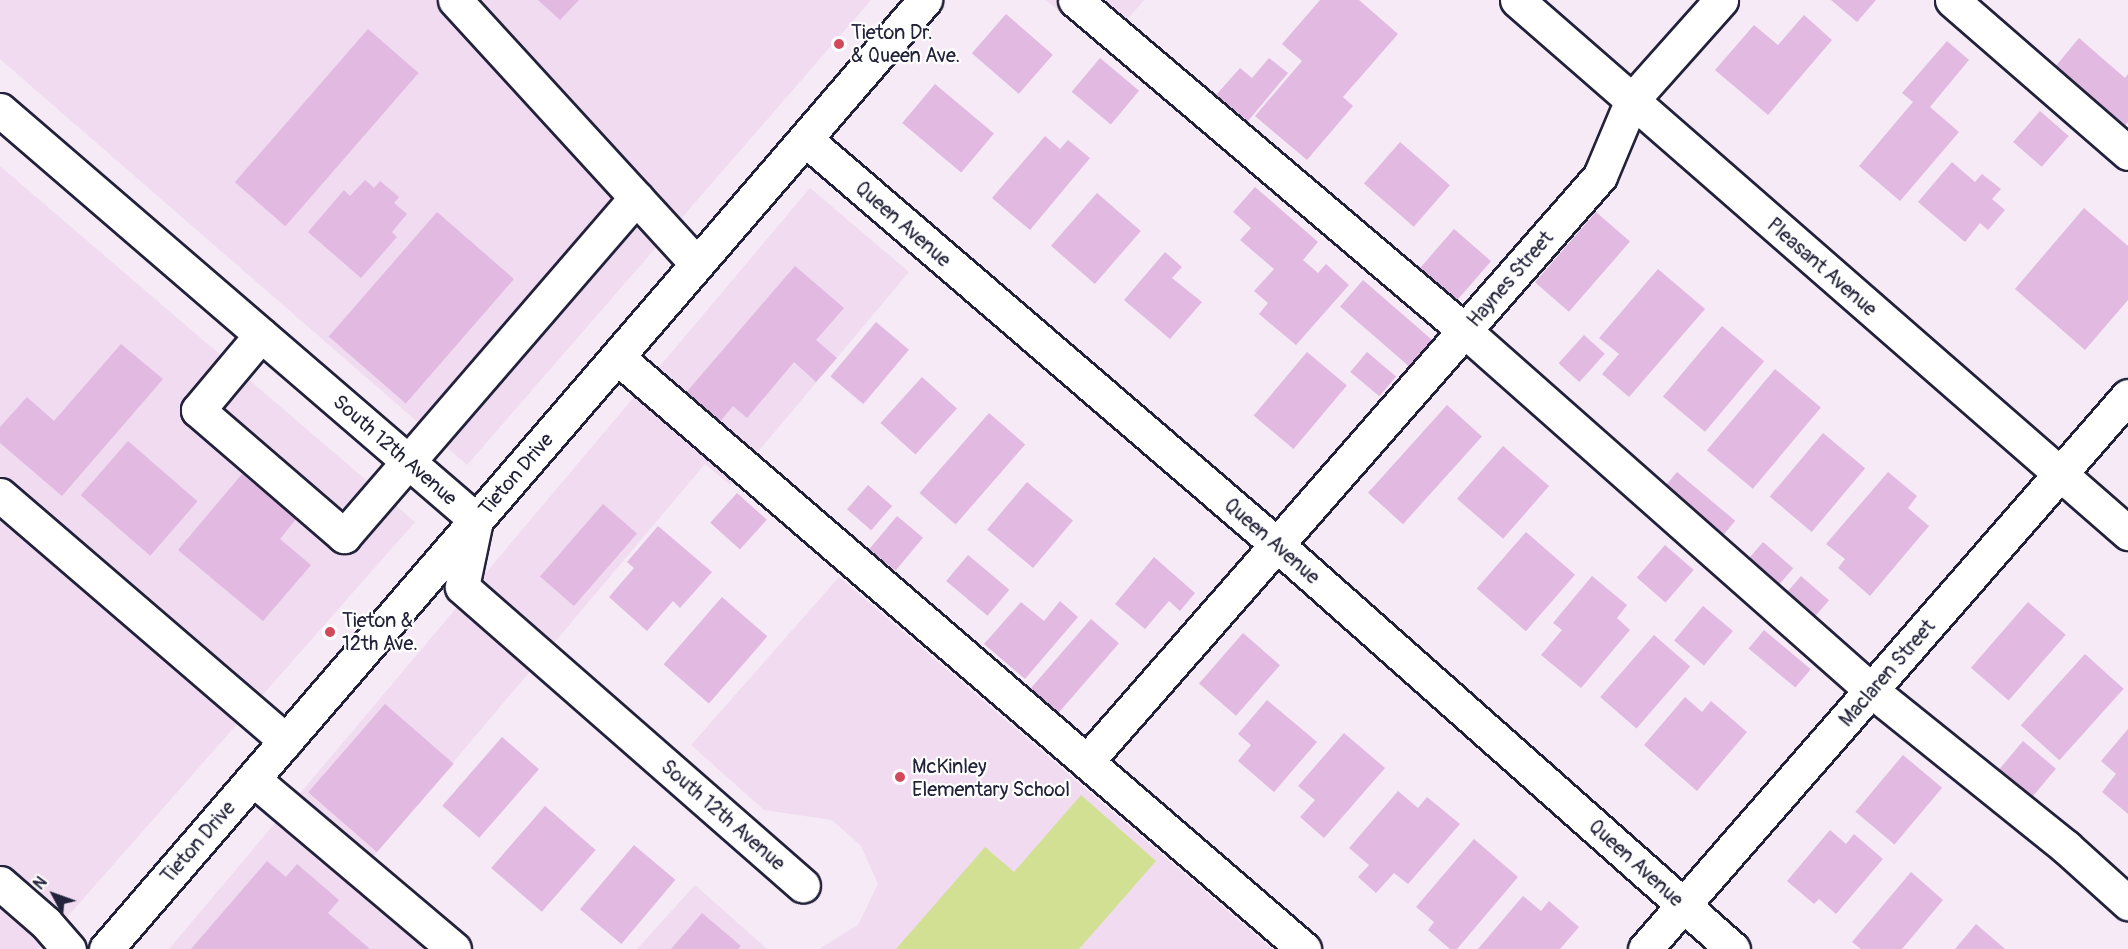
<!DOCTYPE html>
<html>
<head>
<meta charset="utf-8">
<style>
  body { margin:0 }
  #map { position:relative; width:2128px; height:949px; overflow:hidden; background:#f6eaf6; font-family:Pangolin,sans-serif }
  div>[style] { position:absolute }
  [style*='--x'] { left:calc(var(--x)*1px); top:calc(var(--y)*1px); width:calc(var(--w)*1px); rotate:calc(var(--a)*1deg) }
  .built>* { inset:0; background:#f0dbf0 }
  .green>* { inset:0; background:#d2e094 }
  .building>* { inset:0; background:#e1b9e1; transform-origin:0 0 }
  .roads { filter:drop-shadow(2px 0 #22223b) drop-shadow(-2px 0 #22223b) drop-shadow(0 2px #22223b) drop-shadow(0 -2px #22223b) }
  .minor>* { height:33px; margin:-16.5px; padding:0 16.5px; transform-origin:16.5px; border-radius:16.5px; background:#fff }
  .major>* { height:33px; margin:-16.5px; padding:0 16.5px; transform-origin:16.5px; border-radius:16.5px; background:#fff }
  .dots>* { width:16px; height:16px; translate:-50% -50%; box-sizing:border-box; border:3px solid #fff; border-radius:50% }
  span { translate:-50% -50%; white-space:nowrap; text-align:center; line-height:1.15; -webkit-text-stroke:4.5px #fff; paint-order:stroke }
  .poi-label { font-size:20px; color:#22223b }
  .left { translate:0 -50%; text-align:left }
  .street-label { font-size:20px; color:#22223b }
  .north { position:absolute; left:24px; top:865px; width:60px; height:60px; -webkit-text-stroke:4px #fff; paint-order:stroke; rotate:311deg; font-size:16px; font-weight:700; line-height:24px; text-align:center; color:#22223b }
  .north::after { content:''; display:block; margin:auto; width:21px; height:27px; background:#22223b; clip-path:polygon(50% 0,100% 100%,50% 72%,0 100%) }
</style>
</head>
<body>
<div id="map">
  <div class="built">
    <i style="clip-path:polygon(0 0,871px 0,467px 465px,0 59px)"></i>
    <i style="clip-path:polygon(1046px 0,1144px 0,1103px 48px)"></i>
    <i style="clip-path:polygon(0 166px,415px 522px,39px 949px,0 949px)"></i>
    <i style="clip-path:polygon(810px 188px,909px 272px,730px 485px,705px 464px,364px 868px,459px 949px,169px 949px)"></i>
    <i style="clip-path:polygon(839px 577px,1272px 949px,819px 949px,858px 925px,878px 884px,861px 846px,832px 820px,764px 810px,691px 745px)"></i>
    <i style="clip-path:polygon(695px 885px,767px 949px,637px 949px)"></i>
  </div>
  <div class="green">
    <i style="clip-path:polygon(1081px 795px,1156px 861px,1079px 949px,896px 949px,985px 847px,1014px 872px)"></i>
  </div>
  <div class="building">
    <i style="clip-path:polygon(538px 0,579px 0,560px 20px)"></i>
    <i style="clip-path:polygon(1320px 0,1359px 0,1398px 34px,1343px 97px,1353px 106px,1307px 160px,1255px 116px,1302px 61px,1282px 44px)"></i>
    <i style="clip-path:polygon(1831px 0,1876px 0,1857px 22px)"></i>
    <i style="left:1006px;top:14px;width:62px;height:52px;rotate:41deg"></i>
    <i style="clip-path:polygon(1804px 15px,1832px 40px,1768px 115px,1715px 70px,1754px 25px,1778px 45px)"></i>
    <i style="left:368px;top:29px;width:67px;height:203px;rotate:41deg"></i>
    <i style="clip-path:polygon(2079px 38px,2125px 78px,2128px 74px,2128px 122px,2125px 126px,2055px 67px)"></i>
    <i style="clip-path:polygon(1947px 41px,1969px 60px,1930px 107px,1959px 132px,1900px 201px,1859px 166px,1913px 102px,1902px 93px)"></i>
    <i style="left:1100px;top:58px;width:51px;height:44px;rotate:40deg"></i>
    <i style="clip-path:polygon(1269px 58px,1288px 73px,1248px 121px,1216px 95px,1240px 68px,1252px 78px)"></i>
    <i style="left:935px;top:84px;width:77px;height:51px;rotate:40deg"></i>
    <i style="left:2040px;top:111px;width:38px;height:41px;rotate:41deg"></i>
    <i style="clip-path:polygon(1045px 136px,1060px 149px,1068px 140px,1090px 158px,1030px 230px,992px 198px)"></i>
    <i style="left:1400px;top:142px;width:66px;height:55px;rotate:41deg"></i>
    <i style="clip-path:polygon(1952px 162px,1975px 182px,1982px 174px,2001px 189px,1992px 199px,2005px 210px,1988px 230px,1980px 223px,1965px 242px,1918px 202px)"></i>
    <i style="clip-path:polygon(365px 180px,374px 188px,380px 181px,399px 197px,394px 203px,407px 214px,392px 232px,397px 237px,361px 278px,308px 232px,344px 190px,350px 196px)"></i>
    <i style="clip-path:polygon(1255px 187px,1318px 242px,1303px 260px,1318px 273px,1326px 264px,1349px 285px,1296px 345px,1259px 314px,1268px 303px,1254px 291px,1274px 269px,1240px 240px,1251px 228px,1233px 212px)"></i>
    <i style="left:1097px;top:193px;width:58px;height:70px;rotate:41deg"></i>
    <i style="clip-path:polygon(2084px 208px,2128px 246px,2128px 300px,2085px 350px,2015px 289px)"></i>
    <i style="left:437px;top:212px;width:102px;height:165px;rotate:41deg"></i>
    <i style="left:1596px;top:212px;width:45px;height:93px;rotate:41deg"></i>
    <i style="left:1454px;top:229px;width:49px;height:66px;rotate:41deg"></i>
    <i style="clip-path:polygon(1165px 252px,1182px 267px,1172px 278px,1202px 302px,1170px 339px,1124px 300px)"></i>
    <i style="clip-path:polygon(795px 266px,844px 308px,816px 340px,837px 358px,816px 382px,794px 362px,747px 418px,733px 406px,718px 424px,684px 395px)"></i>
    <i style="clip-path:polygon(1658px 269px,1705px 309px,1629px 397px,1602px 374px,1619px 354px,1599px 338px)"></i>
    <i style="left:1363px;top:280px;width:92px;height:35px;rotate:41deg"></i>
    <i style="left:876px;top:322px;width:43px;height:71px;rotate:40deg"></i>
    <i style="left:1722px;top:326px;width:55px;height:92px;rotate:40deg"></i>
    <i style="left:1584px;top:335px;width:28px;height:38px;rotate:42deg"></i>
    <i style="clip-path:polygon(121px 344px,163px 379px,62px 496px,0 443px,0 427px,27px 397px,54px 421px)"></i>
    <i style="left:1307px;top:352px;width:52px;height:83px;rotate:40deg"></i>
    <i style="left:1367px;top:352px;width:38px;height:26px;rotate:40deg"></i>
    <i style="left:1775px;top:369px;width:60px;height:106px;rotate:40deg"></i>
    <i style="left:922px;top:377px;width:47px;height:62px;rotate:42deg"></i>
    <i style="left:1447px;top:405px;width:47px;height:118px;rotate:42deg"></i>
    <i style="left:989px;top:413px;width:48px;height:106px;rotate:41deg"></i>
    <i style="left:1823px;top:433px;width:55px;height:83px;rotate:40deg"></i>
    <i style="left:128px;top:441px;width:92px;height:72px;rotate:41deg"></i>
    <i style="left:1503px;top:446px;width:61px;height:70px;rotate:41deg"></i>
    <i style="left:1677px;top:472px;width:76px;height:31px;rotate:40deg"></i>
    <i style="clip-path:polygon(1888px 472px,1917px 496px,1908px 508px,1929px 526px,1870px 596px,1838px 568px,1845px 559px,1826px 544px)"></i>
    <i style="clip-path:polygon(242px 474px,296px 519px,280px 539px,311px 565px,263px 621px,178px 550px)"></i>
    <i style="left:1027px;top:482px;width:60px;height:62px;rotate:40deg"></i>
    <i style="left:868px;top:485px;width:32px;height:32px;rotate:41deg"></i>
    <i style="left:737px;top:493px;width:40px;height:40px;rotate:42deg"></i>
    <i style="left:603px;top:504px;width:45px;height:96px;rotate:41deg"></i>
    <i style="left:897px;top:516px;width:34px;height:43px;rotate:40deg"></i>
    <i style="clip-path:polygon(658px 526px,712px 572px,680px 608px,673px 601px,647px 631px,609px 597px,634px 568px,627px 562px)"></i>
    <i style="left:1526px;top:532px;width:65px;height:75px;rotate:41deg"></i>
    <i style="left:1763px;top:542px;width:40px;height:33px;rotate:41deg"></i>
    <i style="left:1665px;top:545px;width:38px;height:43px;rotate:41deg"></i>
    <i style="left:968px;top:555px;width:54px;height:34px;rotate:40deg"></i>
    <i style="clip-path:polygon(1154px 557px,1195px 593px,1180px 611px,1169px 601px,1145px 629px,1115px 604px)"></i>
    <i style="clip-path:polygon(1592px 576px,1627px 605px,1617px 618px,1630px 630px,1581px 688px,1541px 655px,1562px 630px,1553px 623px)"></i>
    <i style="left:1801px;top:576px;width:37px;height:31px;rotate:41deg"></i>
    <i style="left:722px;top:597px;width:60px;height:89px;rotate:41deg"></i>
    <i style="clip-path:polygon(1060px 601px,1078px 617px,1025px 679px,984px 644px,1021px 602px,1044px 621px)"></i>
    <i style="left:2028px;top:602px;width:50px;height:87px;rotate:41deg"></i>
    <i style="left:1703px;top:606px;width:39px;height:45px;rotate:40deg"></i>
    <i style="left:1091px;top:619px;width:37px;height:93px;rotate:41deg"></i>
    <i style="left:1764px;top:630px;width:61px;height:24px;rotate:40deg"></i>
    <i style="left:1243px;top:633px;width:49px;height:67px;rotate:41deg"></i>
    <i style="left:1654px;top:635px;width:48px;height:82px;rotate:41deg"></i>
    <i style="left:2085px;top:654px;width:52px;height:96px;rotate:42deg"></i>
    <i style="clip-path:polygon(1685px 697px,1702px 712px,1711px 701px,1747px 732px,1697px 791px,1644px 745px)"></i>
    <i style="clip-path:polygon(1267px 700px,1317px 742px,1274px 792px,1238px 761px,1251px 745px,1238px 734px)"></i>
    <i style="left:385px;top:704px;width:91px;height:117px;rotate:41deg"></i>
    <i style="clip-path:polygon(2128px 729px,2128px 814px,2102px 792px,2116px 774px,2101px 761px)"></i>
    <i style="clip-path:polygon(1344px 733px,1385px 768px,1324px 838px,1300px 817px,1315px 800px,1298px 786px)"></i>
    <i style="left:502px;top:737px;width:49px;height:91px;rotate:41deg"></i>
    <i style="left:2023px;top:741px;width:43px;height:43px;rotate:40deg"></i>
    <i style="left:1903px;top:755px;width:51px;height:74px;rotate:40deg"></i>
    <i style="clip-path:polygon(1398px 791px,1418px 808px,1427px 797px,1460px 824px,1408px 884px,1394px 873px,1376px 893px,1358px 877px,1369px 865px,1349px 848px)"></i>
    <i style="left:545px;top:806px;width:67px;height:82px;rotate:41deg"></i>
    <i style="clip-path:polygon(1830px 830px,1846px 844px,1854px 834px,1883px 859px,1836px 914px,1819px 899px,1814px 904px,1787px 881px)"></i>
    <i style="clip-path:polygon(1474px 839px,1518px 877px,1457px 949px,1450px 949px,1428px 930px,1434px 922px,1416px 907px)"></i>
    <i style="left:634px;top:845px;width:54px;height:84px;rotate:40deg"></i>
    <i style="clip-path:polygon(267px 861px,286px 877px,297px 864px,339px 900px,328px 913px,370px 949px,191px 949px)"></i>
    <i style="clip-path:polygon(1911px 872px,1943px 900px,1902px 949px,1861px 949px,1852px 942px)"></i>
    <i style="clip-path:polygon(1523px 896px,1541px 911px,1549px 901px,1579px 927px,1560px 949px,1478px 949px)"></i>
    <i style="clip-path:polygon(702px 913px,741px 946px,738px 949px,671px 949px)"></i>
    <i style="clip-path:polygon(1976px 924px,2005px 949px,1955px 949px)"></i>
  </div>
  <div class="roads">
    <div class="minor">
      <i style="--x:455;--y:0;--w:358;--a:47.5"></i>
      <i style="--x:1075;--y:0;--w:512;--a:40.32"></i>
      <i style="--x:1465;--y:331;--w:543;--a:41.49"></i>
      <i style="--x:1872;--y:691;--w:249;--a:38.8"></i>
      <i style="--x:2066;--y:847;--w:84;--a:42.1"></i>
      <i style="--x:1517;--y:0;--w:811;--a:41.1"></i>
      <i style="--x:1952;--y:0;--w:233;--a:41"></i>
      <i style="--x:0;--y:110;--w:628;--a:40.74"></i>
      <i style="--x:476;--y:520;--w:68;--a:101.8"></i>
      <i style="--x:462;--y:587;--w:453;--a:41.2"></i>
      <i style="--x:805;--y:139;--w:620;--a:40.68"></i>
      <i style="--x:1275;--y:543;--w:612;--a:41.56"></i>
      <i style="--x:261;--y:335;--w:98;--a:130"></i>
      <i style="--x:198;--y:410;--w:193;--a:40.8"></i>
      <i style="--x:344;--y:536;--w:447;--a:-49.2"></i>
      <i style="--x:617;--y:357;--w:907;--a:40.75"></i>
      <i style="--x:0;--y:495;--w:377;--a:40.7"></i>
      <i style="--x:1087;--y:761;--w:778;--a:-48.75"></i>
      <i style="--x:1600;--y:176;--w:82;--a:-67.2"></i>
      <i style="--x:1632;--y:100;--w:134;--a:-48.3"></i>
      <i style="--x:253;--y:779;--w:263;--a:40.2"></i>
      <i style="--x:0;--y:883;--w:61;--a:41"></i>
      <i style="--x:46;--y:923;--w:35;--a:49"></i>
      <i style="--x:1645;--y:949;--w:734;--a:-48.87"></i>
    </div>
    <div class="major">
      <i style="--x:106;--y:949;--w:1254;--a:-49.21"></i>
    </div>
  </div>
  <div class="dots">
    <i style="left:839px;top:44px;background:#d1495b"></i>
    <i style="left:330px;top:632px;background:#d1495b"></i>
    <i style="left:900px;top:777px;background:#d1495b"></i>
  </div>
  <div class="poi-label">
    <span class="left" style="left:851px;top:44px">Tieton Dr.<br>&amp; Queen Ave.</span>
    <span class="left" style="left:342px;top:632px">Tieton &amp;<br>12th Ave.</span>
    <span class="left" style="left:912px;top:778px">McKinley<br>Elementary School</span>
  </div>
  <div class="street-label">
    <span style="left:903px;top:224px;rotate:41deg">Queen Avenue</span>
    <span style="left:1822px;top:267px;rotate:41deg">Pleasant Avenue</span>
    <span style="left:1510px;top:279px;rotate:-49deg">Haynes Street</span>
    <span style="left:395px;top:450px;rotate:41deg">South 12th Avenue</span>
    <span style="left:516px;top:474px;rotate:-49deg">Tieton Drive</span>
    <span style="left:1272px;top:541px;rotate:41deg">Queen Avenue</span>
    <span style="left:1887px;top:673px;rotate:-49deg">Maclaren Street</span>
    <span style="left:723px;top:815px;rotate:41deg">South 12th Avenue</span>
    <span style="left:198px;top:842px;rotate:-49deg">Tieton Drive</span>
    <span style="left:1636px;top:863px;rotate:42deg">Queen Avenue</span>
  </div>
  <div class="north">N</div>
</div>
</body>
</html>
